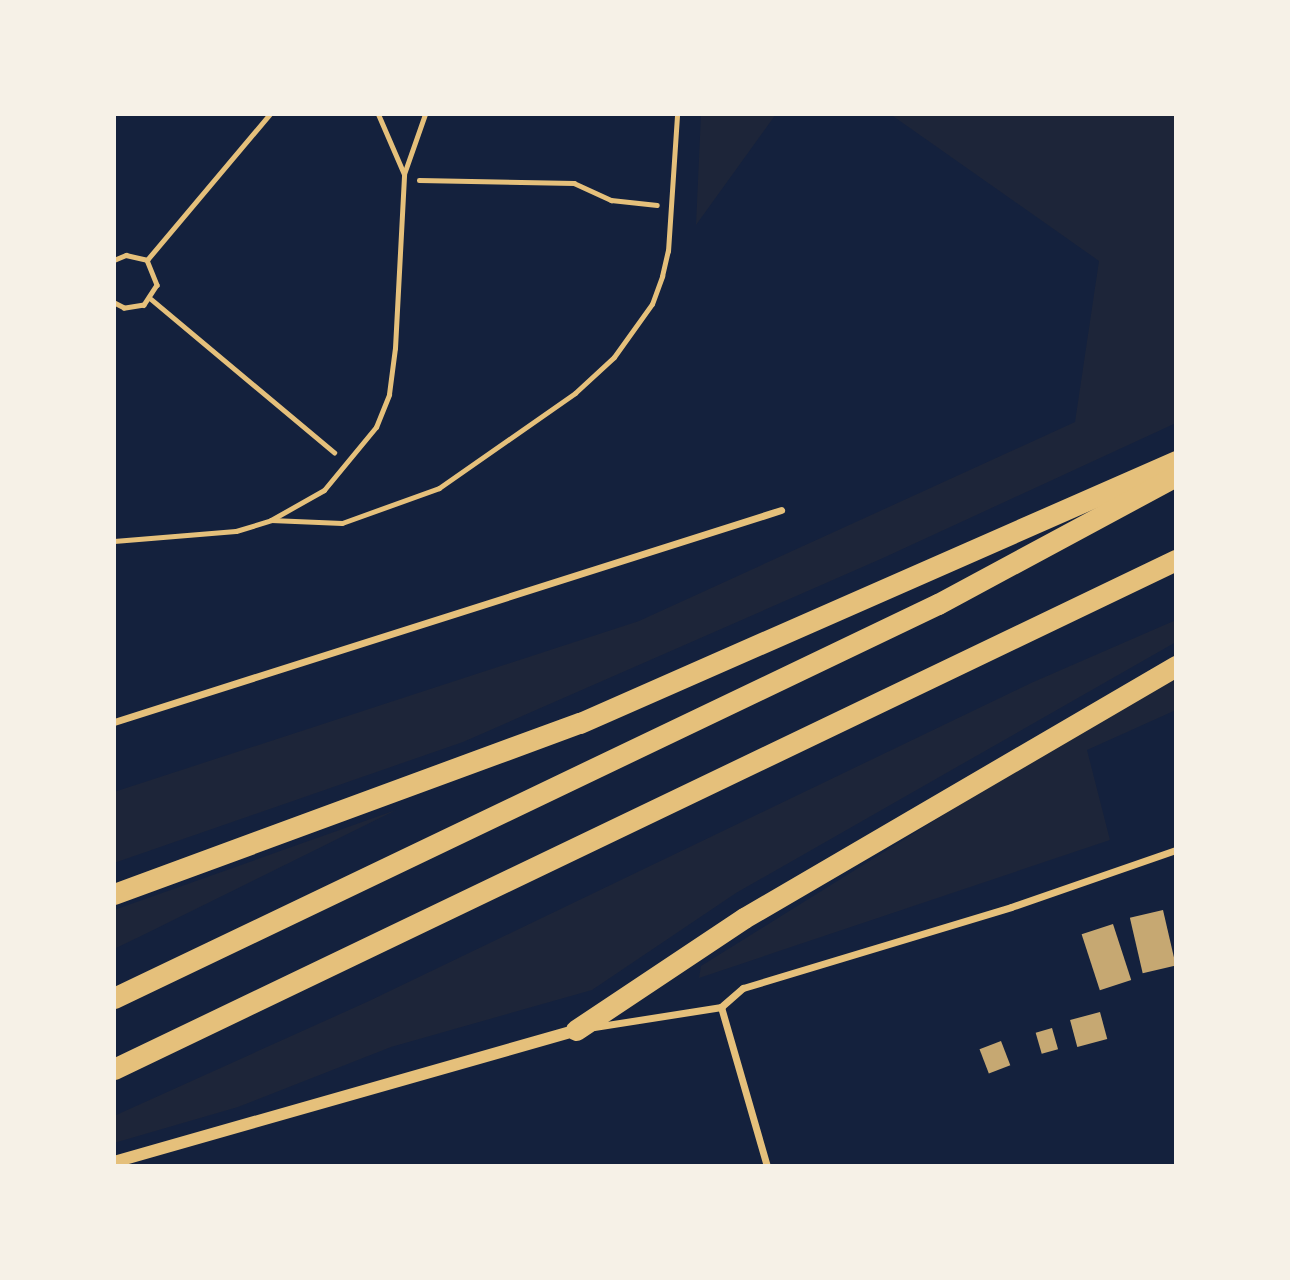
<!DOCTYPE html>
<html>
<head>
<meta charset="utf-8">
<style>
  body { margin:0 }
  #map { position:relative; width:1290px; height:1280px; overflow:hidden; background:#14213d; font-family:"IBM Plex Sans",sans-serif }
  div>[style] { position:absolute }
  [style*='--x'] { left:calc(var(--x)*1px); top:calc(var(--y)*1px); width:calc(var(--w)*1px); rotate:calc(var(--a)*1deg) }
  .green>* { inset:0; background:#1d2539 }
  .building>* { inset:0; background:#c6a872; transform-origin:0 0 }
  .path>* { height:4.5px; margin:-2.25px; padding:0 2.25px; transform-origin:2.25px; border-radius:2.25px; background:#e5c07b }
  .service>* { height:5px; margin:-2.5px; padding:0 2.5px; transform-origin:2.5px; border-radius:2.5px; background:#e5c07b }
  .minor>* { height:7px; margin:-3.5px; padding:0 3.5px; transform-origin:3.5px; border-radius:3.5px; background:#e5c07b }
  .tertiary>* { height:12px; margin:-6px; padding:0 6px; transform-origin:6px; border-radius:6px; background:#e5c07b }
  .motorway>* { height:21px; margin:-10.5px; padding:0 10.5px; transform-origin:10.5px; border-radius:10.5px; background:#e5c07b }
  span { translate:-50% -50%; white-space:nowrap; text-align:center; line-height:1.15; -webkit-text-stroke:6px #f6f1e7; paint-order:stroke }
  .frame { position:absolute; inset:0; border:116px solid #f6f1e7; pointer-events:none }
</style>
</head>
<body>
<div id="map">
  <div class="green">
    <i style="clip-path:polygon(701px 114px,776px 114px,696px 225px)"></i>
    <i style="clip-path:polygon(890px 114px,1176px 114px,1176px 423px,883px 558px,463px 742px,114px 863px,114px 792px,639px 621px,1075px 422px,1099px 261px)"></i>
    <i style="clip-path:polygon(1176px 620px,1176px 642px,736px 893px,592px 990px,391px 1047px,238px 1107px,114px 1143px,114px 1116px,369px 1001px,1031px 683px)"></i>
    <i style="clip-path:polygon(1176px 677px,1176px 710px,1087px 750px,1110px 840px,699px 978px,701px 966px,1001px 779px)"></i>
    <i style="clip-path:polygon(396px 810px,141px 936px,114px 949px,114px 910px)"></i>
  </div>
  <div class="building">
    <i style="left:1163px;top:910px;width:57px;height:34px;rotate:77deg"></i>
    <i style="left:1113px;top:924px;width:59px;height:33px;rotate:72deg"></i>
    <i style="left:1100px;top:1012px;width:28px;height:31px;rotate:75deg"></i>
    <i style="left:1052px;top:1028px;width:22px;height:17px;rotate:74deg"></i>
    <i style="left:1001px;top:1041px;width:26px;height:23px;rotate:69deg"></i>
  </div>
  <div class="path">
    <i style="--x:419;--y:180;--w:155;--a:1.1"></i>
    <i style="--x:574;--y:183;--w:41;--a:24.7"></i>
    <i style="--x:611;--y:200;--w:46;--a:6.2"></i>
    <i style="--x:114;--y:260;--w:13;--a:-23"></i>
    <i style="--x:126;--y:255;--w:22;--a:13"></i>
    <i style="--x:147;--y:260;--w:27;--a:68"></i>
    <i style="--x:157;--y:285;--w:24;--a:123"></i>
    <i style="--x:144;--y:305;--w:20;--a:171"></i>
    <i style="--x:124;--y:308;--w:11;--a:-153"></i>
    <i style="--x:147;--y:260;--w:191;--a:-49.9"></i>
    <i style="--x:151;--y:299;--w:239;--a:39.9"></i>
  </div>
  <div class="service">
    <i style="--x:378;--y:114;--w:65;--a:66.6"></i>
    <i style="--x:271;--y:520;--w:71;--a:2.4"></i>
    <i style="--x:342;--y:523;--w:103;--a:-19.8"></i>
    <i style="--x:439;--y:488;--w:166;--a:-34.9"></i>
    <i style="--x:575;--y:393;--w:53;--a:-42.7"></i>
    <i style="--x:614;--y:357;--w:65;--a:-54.4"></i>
    <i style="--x:652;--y:304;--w:30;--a:-70"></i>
    <i style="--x:662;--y:276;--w:26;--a:-77"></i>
    <i style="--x:668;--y:251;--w:137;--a:-86.2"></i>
    <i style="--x:114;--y:541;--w:122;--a:-4.7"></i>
    <i style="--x:236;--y:531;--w:37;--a:-17"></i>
    <i style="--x:271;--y:520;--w:61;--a:-29.5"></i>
    <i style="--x:324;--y:490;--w:82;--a:-50.5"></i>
    <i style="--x:376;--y:427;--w:35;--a:-68"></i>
    <i style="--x:389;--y:394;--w:46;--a:-82.6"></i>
    <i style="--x:395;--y:348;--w:174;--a:-87"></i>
    <i style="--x:404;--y:174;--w:64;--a:-70.7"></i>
  </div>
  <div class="minor">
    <i style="--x:114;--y:722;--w:700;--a:-17.63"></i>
    <i style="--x:721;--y:1007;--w:166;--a:73.9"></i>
    <i style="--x:594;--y:1027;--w:129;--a:-8.9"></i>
    <i style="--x:721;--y:1007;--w:29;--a:-41"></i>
    <i style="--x:743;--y:988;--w:280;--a:-16.8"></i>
    <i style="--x:1011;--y:907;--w:175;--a:-19.1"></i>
  </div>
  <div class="tertiary">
    <i style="--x:114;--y:1162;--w:480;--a:-15.9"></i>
  </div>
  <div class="motorway">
    <i style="--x:114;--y:894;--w:496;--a:-20.2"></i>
    <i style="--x:580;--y:723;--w:651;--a:-23.73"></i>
    <i style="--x:114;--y:998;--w:913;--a:-25.56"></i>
    <i style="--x:938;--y:604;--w:270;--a:-28.3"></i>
    <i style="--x:576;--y:1030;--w:202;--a:-33.7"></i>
    <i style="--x:744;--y:918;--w:500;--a:-30.26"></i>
    <i style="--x:114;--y:1069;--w:1178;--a:-25.61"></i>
  </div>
  <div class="frame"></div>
</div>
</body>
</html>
